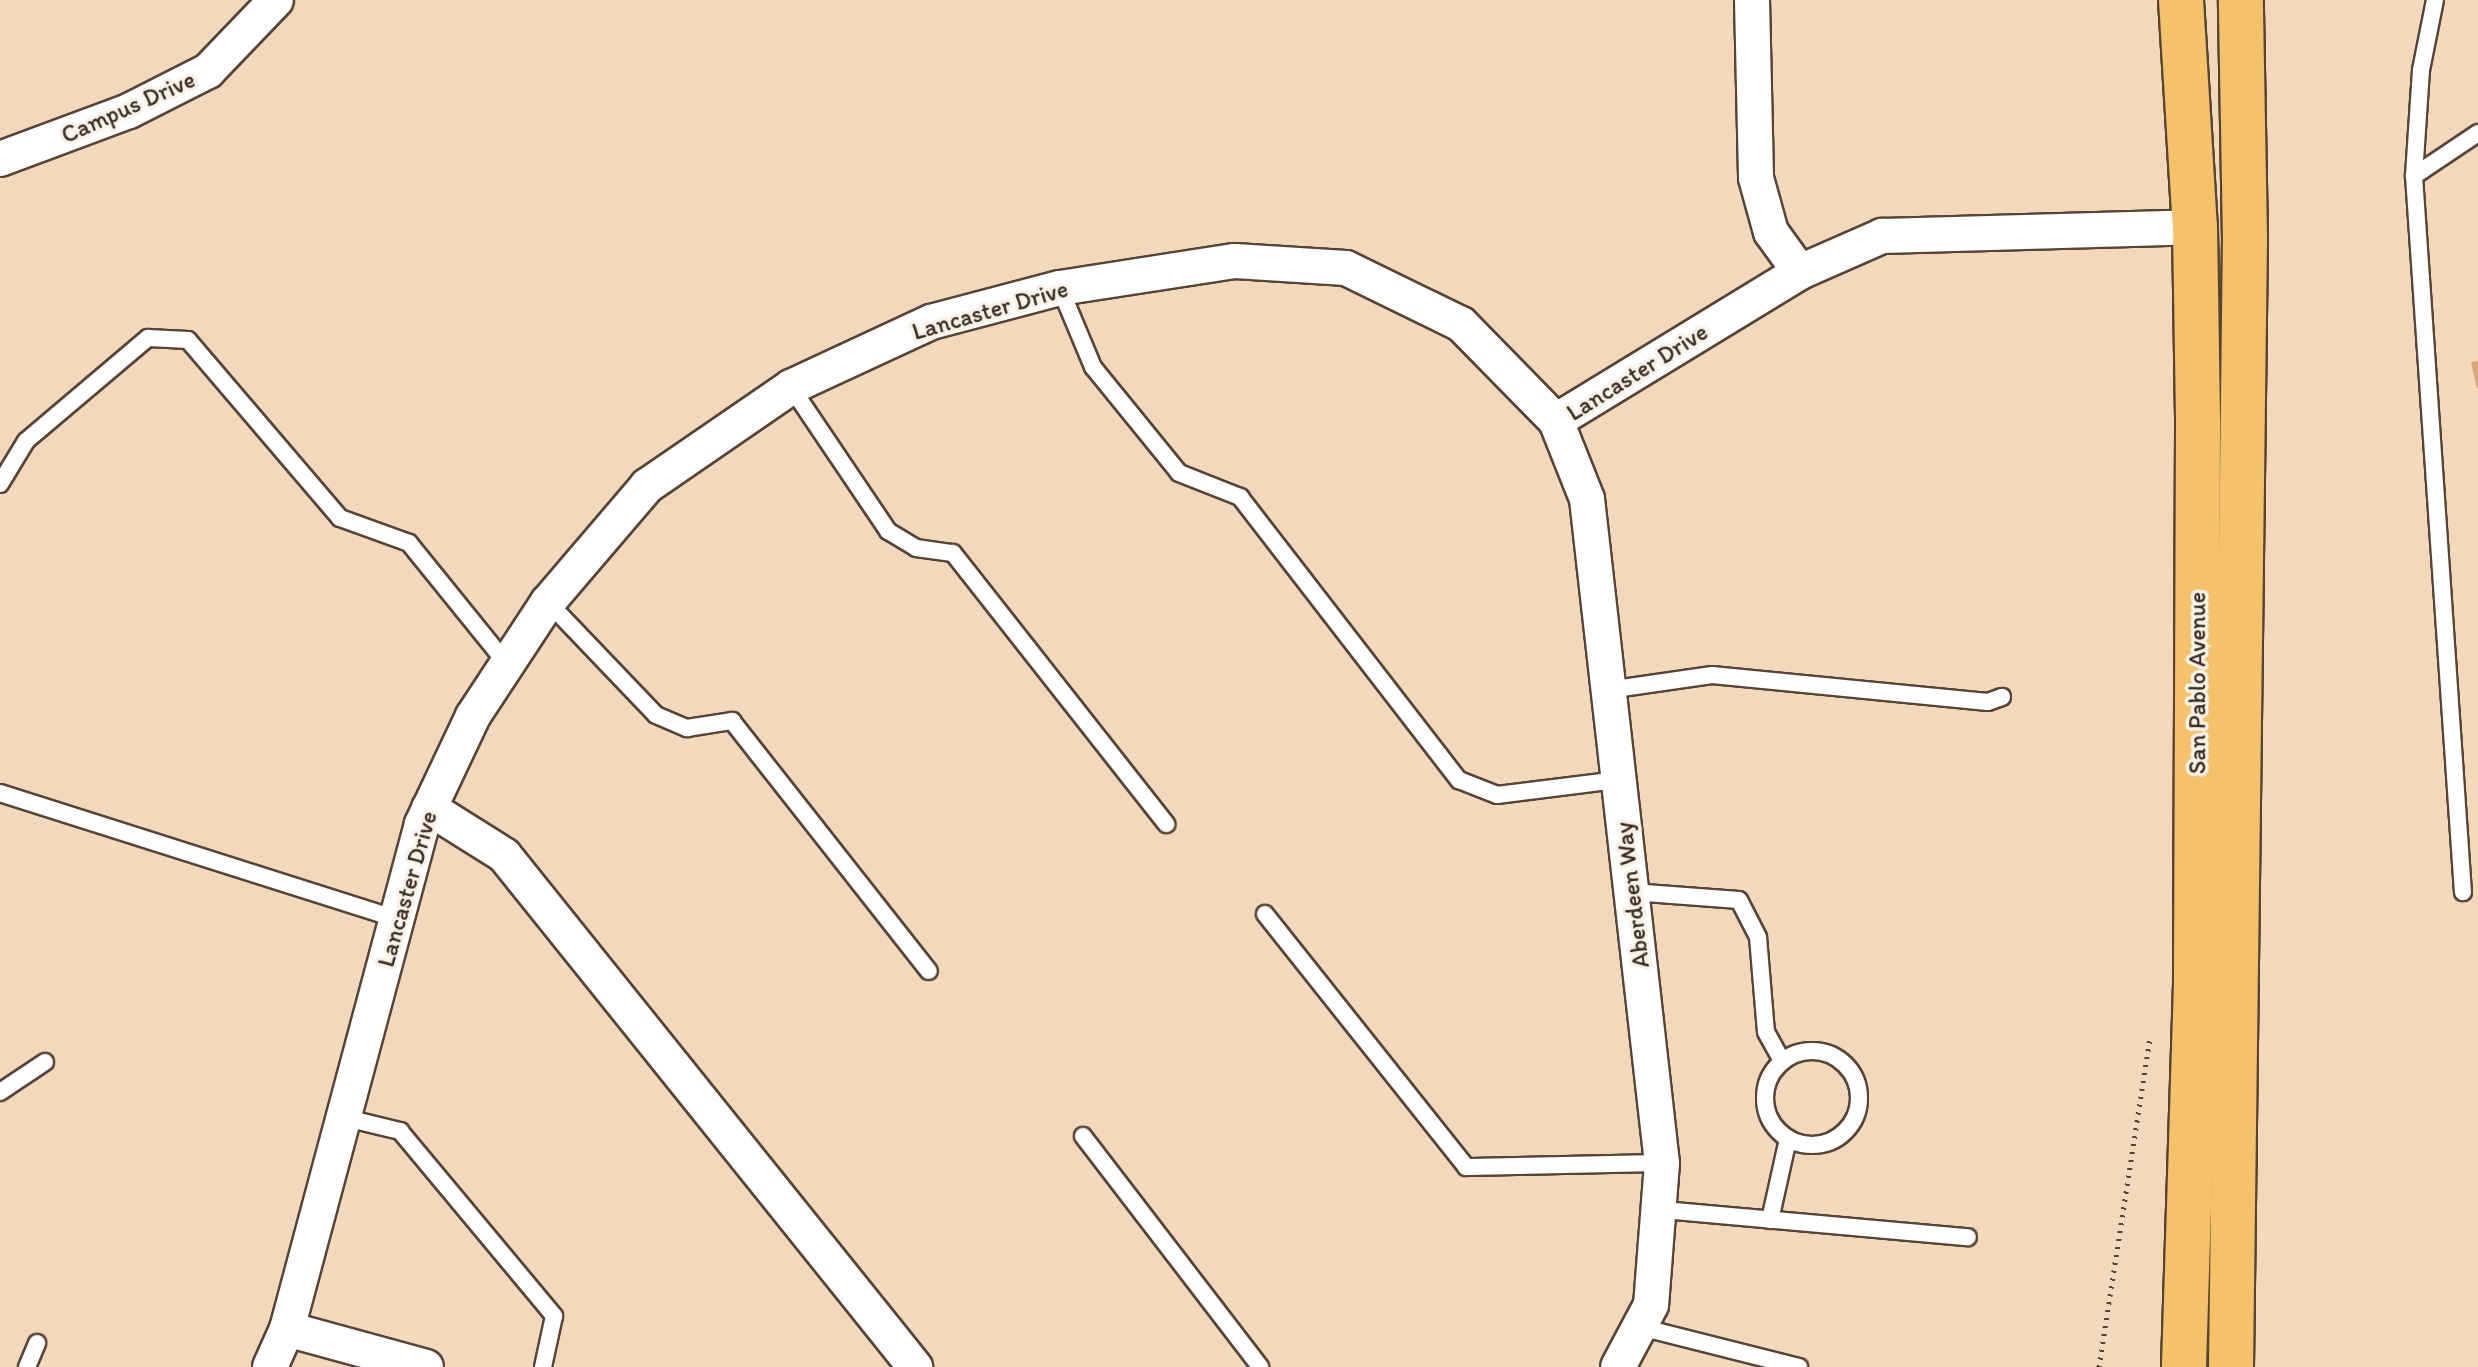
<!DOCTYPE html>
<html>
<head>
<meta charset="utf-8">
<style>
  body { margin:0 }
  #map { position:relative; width:2478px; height:1367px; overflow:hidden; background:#f3d9bb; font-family:Itim,sans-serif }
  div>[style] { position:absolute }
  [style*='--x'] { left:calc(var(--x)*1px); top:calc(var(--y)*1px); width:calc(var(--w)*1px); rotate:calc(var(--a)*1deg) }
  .building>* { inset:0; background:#dda877 }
  .path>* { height:5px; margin-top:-2.5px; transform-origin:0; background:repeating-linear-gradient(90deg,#574436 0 2px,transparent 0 8px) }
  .roads { filter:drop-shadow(2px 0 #574436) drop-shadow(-2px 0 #574436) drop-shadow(0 2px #574436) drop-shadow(0 -2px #574436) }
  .lane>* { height:16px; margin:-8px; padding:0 8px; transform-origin:8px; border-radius:8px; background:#fff }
  .lane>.ring { margin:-8px; padding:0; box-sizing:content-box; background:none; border:16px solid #fff; border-radius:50% }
  .street>* { height:34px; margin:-17px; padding:0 17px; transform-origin:17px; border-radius:17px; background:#fff }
  .primary>* { height:44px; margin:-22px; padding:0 22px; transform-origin:22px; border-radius:22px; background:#f3c26a }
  span { translate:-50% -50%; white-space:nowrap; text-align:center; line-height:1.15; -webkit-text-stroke:7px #f7f3e8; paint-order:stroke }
  .street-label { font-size:24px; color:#3b2a1e }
</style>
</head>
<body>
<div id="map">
  <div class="building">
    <i style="clip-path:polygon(2478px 361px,2478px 388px,2477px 389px,2471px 362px)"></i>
  </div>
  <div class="path">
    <i style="--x:2099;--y:1367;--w:335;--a:-81.2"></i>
  </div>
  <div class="roads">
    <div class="lane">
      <i style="--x:2435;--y:0;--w:71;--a:101.3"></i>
      <i style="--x:2421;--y:70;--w:106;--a:93.8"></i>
      <i style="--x:2414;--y:176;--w:718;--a:86.09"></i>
      <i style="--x:2414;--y:176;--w:77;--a:-33.9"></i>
      <i style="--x:1060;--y:288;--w:86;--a:67.3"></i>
      <i style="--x:1093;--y:367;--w:136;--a:50.9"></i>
      <i style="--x:1179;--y:473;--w:66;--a:21.5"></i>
      <i style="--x:1240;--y:497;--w:358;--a:52.3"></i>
      <i style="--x:1459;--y:780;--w:41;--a:21.5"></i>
      <i style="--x:1497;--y:795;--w:122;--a:-7.1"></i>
      <i style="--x:791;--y:387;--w:174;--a:56"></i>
      <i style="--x:888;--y:531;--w:33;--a:31"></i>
      <i style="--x:916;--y:548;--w:37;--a:8"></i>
      <i style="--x:953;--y:553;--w:345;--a:51.8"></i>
      <i style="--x:0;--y:484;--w:50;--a:-58.8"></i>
      <i style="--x:26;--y:441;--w:160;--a:-40.2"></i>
      <i style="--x:148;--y:338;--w:40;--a:2.9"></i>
      <i style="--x:188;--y:340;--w:234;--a:49.5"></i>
      <i style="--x:340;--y:518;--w:73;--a:19.9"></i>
      <i style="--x:409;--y:543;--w:156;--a:51"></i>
      <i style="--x:548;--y:602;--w:156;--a:46.3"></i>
      <i style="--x:656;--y:715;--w:34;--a:23"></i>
      <i style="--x:687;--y:728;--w:46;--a:-8.8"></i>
      <i style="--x:732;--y:721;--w:318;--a:51.8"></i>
      <i style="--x:1608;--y:690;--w:105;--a:-8.2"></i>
      <i style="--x:1712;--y:675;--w:277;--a:5.6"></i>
      <i style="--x:1988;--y:702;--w:15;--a:-20"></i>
      <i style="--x:0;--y:793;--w:417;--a:17.6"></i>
      <i style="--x:1632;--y:892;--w:107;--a:4.3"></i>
      <i style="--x:1739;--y:900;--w:42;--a:62.8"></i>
      <i style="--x:1758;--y:937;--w:95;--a:85.2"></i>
      <i style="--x:1766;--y:1032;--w:33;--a:61"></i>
      <i style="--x:1265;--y:914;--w:323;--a:51.5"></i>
      <i style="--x:1466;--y:1167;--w:196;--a:-1.2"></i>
      <i class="ring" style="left:1765px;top:1051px;width:78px;height:78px"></i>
      <i style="--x:0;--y:1092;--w:54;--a:-33.7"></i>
      <i style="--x:346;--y:1118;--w:56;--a:13.5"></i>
      <i style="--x:400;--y:1131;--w:241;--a:50.2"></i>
      <i style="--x:554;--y:1316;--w:52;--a:102.2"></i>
      <i style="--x:1083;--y:1136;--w:291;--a:52.5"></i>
      <i style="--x:1663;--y:1210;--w:306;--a:5.1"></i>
      <i style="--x:1770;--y:1220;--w:83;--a:-77.5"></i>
      <i style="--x:1640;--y:1327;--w:164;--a:14.1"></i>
      <i style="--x:27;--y:1367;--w:26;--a:-67"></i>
    </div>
    <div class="street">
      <i style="--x:1752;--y:0;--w:178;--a:88.7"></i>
      <i style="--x:1756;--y:178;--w:56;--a:74.5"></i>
      <i style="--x:1771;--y:232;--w:49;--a:54.1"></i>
      <i style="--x:0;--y:159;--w:138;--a:-20.4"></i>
      <i style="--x:129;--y:111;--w:89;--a:-26.9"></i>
      <i style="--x:208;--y:71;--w:98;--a:-46.2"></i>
      <i style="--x:1556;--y:421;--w:286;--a:-31.4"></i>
      <i style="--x:1800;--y:272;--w:90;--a:-23.7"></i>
      <i style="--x:1882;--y:236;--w:313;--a:-1.6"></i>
      <i style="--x:429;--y:808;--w:89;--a:32.1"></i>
      <i style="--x:504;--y:855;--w:657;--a:51.24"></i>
      <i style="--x:287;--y:1329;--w:144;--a:15.3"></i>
      <i style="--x:270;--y:1367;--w:42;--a:-65.9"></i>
      <i style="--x:287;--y:1329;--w:523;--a:-75.03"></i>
      <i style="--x:422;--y:824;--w:119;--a:-64.7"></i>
      <i style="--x:473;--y:716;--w:136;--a:-56.7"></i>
      <i style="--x:548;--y:602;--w:153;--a:-49.5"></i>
      <i style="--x:647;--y:486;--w:175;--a:-34.5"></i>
      <i style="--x:791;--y:387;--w:154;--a:-24.9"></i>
      <i style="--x:931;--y:322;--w:133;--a:-14.8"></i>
      <i style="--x:1060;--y:288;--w:177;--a:-8.8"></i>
      <i style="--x:1235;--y:261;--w:111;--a:3.6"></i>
      <i style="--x:1346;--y:268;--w:128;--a:26"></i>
      <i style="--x:1461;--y:324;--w:136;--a:45.6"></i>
      <i style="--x:1556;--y:421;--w:84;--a:68.3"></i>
      <i style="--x:1587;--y:499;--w:668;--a:83.56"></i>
      <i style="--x:1662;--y:1163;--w:142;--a:94.4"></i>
      <i style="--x:1651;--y:1305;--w:70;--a:118"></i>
    </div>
    <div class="primary">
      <i style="--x:2181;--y:0;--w:227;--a:86.5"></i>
      <i style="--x:2195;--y:227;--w:202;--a:89.1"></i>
      <i style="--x:2198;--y:429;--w:555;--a:90.21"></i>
      <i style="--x:2196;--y:984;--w:383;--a:91.8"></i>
      <i style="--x:2231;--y:1367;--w:1128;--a:-89.29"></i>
      <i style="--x:2245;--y:239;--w:239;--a:-91"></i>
    </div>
  </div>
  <div class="street-label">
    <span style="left:128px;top:107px;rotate:-24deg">Campus Drive</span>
    <span style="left:990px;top:310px;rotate:-16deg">Lancaster Drive</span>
    <span style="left:1637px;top:372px;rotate:-32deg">Lancaster Drive</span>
    <span style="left:2197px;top:683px;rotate:-90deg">San Pablo Avenue</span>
    <span style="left:407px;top:889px;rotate:-74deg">Lancaster Drive</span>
    <span style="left:1632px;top:895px;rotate:-97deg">Aberdeen Way</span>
  </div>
</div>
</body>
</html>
